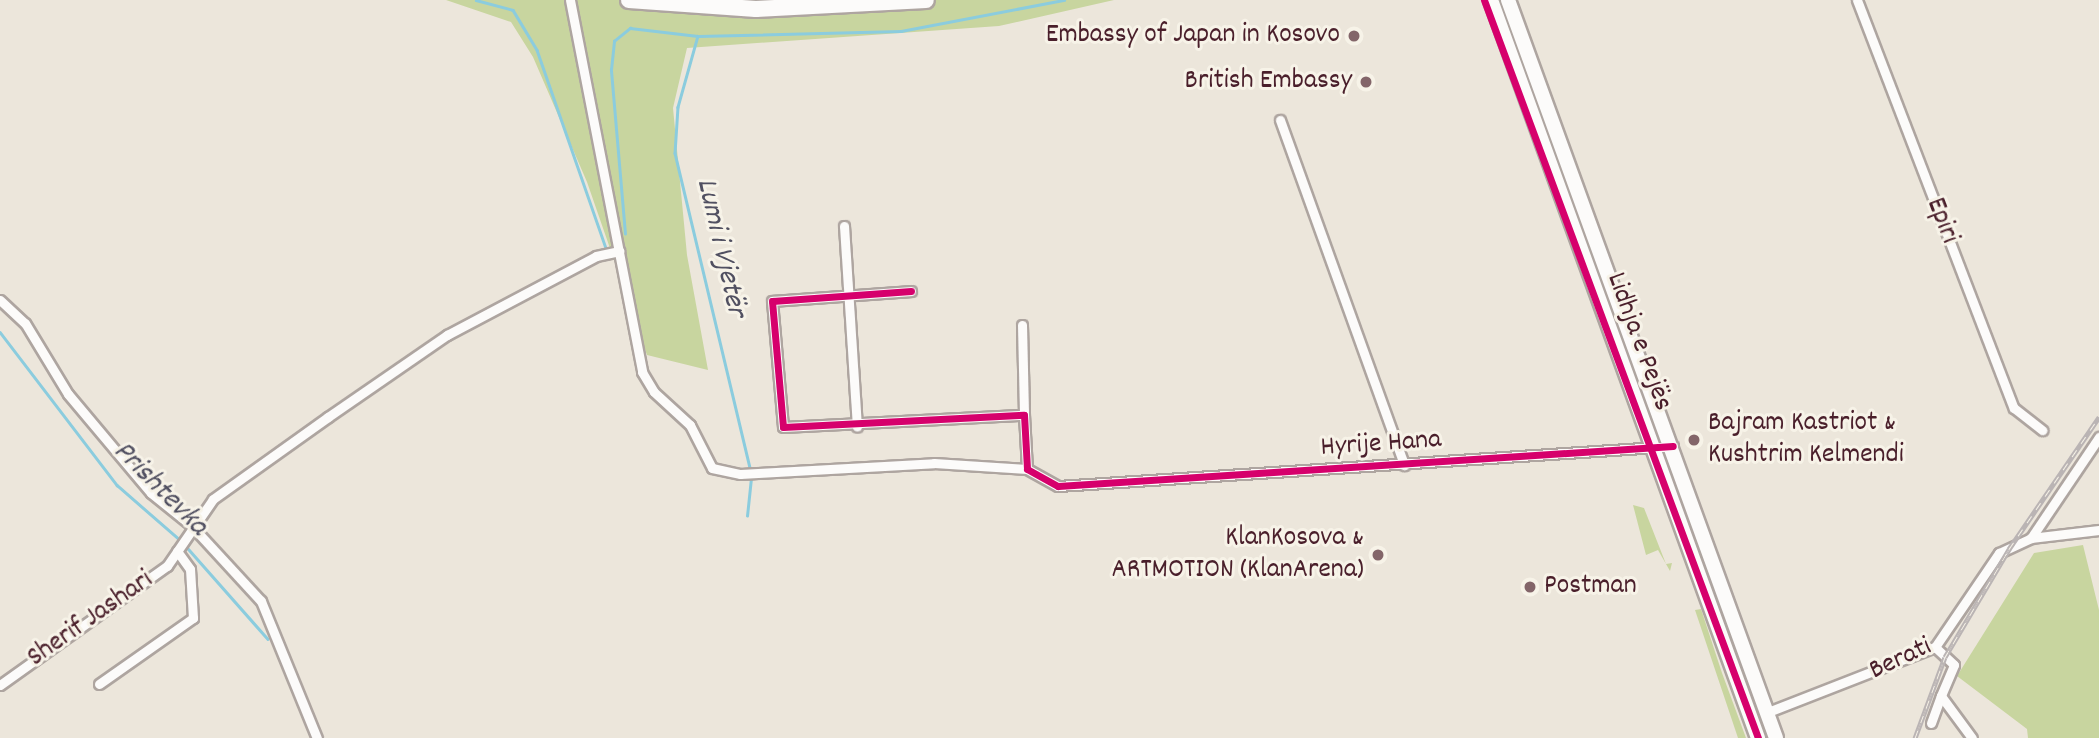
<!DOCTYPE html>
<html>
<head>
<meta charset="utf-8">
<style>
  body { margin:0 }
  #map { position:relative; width:2099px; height:738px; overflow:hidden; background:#ece6db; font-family:Dekko,sans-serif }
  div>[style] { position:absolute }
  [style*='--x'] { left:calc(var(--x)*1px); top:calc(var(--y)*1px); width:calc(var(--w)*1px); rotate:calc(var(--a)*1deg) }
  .green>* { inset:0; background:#c8d59f }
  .stream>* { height:2.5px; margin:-1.25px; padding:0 1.25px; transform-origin:1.25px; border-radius:1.25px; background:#8bccde }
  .roads { filter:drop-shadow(2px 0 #aea5a0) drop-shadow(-2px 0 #aea5a0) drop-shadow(0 2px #aea5a0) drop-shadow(0 -2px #aea5a0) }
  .minor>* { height:9px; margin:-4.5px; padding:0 4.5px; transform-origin:4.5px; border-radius:4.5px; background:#fcfbfa }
  .trunk>* { height:14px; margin:-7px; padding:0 7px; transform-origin:7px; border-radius:7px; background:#fcfbfa }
  .motorway>* { height:16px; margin:-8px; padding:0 8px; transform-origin:8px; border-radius:8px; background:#fcfbfa }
  .rail>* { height:5px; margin-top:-2.5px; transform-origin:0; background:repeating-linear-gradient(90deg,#f7f3e8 0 8px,#bab4b4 0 16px); box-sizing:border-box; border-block:2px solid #bab4b4 }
  .cycleway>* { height:7px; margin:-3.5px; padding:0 3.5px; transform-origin:3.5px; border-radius:3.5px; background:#d6006c }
  .dots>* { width:19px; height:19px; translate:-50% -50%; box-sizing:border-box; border:4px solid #f7f3e8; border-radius:50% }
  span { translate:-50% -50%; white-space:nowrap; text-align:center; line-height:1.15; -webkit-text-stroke:6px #f7f3e8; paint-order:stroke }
  .poi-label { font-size:28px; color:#4a1f2b }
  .right { translate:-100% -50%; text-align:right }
  .left { translate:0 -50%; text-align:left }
  .street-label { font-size:28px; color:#4a1f2b }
  .water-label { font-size:30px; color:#515061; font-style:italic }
</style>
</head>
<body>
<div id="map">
  <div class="green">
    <i style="clip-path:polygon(446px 0,1114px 0,999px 26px,687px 48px,673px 108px,687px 255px,708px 370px,647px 355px,587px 182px,533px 57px,511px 22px)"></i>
    <i style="clip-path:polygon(1633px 505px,1644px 508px,1666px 564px,1672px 563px,1670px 571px,1658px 550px,1646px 555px)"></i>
    <i style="clip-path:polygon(2083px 545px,2099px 610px,2099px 738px,2028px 738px,2027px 729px,1957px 676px,2034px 553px)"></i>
    <i style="clip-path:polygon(1701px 609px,1722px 673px,1746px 738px,1738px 738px,1695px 610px)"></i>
  </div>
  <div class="stream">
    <i style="--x:476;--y:0;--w:38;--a:15"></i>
    <i style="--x:513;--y:10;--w:47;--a:59"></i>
    <i style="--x:537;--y:50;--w:210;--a:70.8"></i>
    <i style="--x:698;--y:36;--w:74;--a:105.7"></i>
    <i style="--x:678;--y:107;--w:46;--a:93.7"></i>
    <i style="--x:675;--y:153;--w:325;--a:76.6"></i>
    <i style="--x:625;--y:234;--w:165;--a:-94.9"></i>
    <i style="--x:611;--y:70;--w:29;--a:-84"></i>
    <i style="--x:614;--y:41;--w:21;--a:-39"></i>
    <i style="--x:630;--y:28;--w:68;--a:6.7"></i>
    <i style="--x:698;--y:36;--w:203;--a:-1.4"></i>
    <i style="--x:901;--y:31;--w:166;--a:-10.8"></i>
    <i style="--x:0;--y:332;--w:193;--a:52.6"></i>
    <i style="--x:117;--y:485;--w:84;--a:41.1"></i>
    <i style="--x:747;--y:516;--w:39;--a:-84"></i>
    <i style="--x:185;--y:545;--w:125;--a:48.6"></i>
  </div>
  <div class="roads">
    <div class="minor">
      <i style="--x:570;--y:0;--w:379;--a:79"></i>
      <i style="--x:642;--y:372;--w:23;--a:59"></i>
      <i style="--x:654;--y:392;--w:49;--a:42.5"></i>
      <i style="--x:690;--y:425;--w:48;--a:62.9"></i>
      <i style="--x:712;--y:468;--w:29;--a:12"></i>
      <i style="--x:740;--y:474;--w:194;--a:-3.2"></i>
      <i style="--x:934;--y:463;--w:93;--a:3.7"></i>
      <i style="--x:1857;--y:0;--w:437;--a:69"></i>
      <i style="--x:2014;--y:408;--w:36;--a:38"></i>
      <i style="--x:1280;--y:120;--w:367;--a:70.2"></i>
      <i style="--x:844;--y:226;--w:201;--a:86.3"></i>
      <i style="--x:911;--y:291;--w:139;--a:175.9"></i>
      <i style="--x:772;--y:301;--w:126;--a:85"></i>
      <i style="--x:783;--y:427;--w:241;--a:-2.9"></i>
      <i style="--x:1024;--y:415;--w:54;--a:86.8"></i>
      <i style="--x:1027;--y:469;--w:35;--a:29"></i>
      <i style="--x:1058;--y:486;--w:616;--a:-3.72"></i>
      <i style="--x:0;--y:300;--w:34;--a:43"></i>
      <i style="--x:25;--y:323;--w:83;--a:58.8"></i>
      <i style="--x:68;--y:394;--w:129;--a:50"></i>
      <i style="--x:151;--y:493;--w:51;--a:38.7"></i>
      <i style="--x:191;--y:525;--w:103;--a:47.4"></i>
      <i style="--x:261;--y:601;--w:148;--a:67.8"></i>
      <i style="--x:1022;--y:325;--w:90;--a:88.7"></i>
      <i style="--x:2031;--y:538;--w:68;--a:-6.7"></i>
      <i style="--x:1935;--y:647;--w:26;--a:43"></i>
      <i style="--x:1954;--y:665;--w:34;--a:113"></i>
      <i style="--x:1941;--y:696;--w:52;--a:53.6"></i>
      <i style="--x:99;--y:684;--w:115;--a:-35.1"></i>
      <i style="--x:193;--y:618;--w:49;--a:-93.5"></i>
      <i style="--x:190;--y:569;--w:22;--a:-126"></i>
      <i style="--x:0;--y:685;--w:205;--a:-35.5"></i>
      <i style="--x:167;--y:566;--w:81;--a:-55.5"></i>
      <i style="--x:213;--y:499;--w:141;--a:-35.5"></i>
      <i style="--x:328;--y:417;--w:145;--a:-34.6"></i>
      <i style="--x:447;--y:335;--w:169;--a:-27.9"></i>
      <i style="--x:596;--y:256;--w:24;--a:-12"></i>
      <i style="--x:1768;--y:712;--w:179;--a:-21.3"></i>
      <i style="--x:1935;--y:647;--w:114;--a:-55.8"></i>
      <i style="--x:1999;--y:553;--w:35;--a:-25"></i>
      <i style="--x:2031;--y:538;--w:122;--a:-56"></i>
      <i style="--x:1931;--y:723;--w:29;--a:-70"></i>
    </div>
    <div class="trunk">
      <i style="--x:1491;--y:0;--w:785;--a:70.11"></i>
      <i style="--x:1508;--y:0;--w:785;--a:70.04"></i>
    </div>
    <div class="motorway">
      <i style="--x:629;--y:0;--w:127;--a:4.1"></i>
      <i style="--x:756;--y:9;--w:170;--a:-3"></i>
    </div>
  </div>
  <div class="rail">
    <i style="--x:1915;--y:738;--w:86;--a:-69.7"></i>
    <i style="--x:1945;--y:657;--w:126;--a:-59.3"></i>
    <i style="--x:2009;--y:549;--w:160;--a:-55.7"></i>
  </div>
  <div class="cycleway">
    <i style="--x:1484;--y:0;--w:787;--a:69.63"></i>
    <i style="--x:911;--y:291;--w:139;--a:175.9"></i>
    <i style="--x:772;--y:301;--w:126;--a:85"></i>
    <i style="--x:783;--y:427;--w:241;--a:-2.9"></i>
    <i style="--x:1024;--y:415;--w:54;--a:86.8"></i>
    <i style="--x:1027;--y:469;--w:35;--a:29"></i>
    <i style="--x:1058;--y:486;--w:616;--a:-3.72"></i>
  </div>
  <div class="dots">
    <i style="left:1354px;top:36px;background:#836569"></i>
    <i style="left:1366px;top:82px;background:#836569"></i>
    <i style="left:1694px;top:440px;background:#836569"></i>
    <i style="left:1378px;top:555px;background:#836569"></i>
    <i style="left:1530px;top:587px;background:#836569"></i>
  </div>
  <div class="poi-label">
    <span class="right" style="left:1340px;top:36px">Embassy of Japan in Kosovo</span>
    <span class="right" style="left:1352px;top:82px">British Embassy</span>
    <span class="left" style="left:1708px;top:440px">Bajram Kastriot &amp;<br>Kushtrim Kelmendi</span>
    <span class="right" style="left:1364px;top:555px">KlanKosova &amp;<br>ARTMOTION (KlanArena)</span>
    <span class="left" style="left:1544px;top:587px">Postman</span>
  </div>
  <div class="street-label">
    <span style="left:1941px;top:221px;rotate:69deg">Epiri</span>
    <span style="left:1638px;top:342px;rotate:70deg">Lidhja e Pejës</span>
    <span style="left:1381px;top:445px;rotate:-4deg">Hyrije Hana</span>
    <span style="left:91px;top:620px;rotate:-35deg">Sherif Jashari</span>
    <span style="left:1901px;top:660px;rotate:-25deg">Berati</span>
  </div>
  <div class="water-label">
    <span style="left:719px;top:248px;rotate:77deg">Lumi i Vjetër</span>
    <span style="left:159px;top:490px;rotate:45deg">Prishtevka</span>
  </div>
</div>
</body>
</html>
